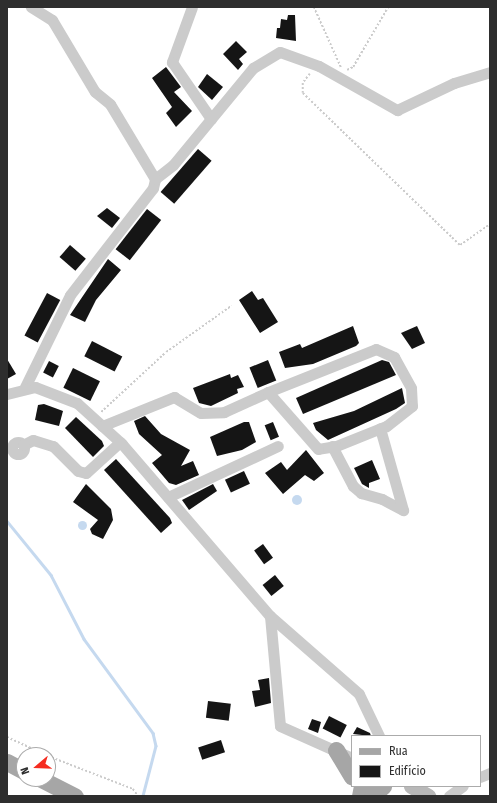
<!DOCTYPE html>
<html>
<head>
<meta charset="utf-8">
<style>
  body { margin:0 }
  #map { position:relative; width:497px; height:803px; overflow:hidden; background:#fff; font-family:"Fira Sans Condensed",sans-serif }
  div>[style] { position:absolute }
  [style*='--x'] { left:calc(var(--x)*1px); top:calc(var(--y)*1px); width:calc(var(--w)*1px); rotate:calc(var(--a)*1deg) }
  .water>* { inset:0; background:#c5d9ef }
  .round { border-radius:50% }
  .stream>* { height:2.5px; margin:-1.25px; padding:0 1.25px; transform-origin:1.25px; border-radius:1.25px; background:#c5d9ef }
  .building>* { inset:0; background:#151515; transform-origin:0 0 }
  .path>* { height:1.5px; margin-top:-0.75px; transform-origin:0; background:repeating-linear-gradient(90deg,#cbcbcb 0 2px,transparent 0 4px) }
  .street>* { height:11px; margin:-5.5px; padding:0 5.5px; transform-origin:5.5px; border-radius:5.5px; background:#cbcbcb }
  .street>.ring { margin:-5.5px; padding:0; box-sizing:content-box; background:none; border:11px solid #cbcbcb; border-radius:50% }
  .secondary>* { height:15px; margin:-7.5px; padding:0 7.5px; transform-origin:7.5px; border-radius:7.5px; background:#b8b8b8 }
  .primary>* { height:17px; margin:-8.5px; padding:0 8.5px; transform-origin:8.5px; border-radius:8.5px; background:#a6a6a6 }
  span { translate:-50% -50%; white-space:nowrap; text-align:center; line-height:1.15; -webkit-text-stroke:4px #fff; paint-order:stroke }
  .frame { position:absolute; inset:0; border:8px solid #2e2e2e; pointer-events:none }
  .legend { position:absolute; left:351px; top:735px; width:130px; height:52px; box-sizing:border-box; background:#fff; border:1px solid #ababab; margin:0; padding:5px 7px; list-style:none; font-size:12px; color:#2e2e2e }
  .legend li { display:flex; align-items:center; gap:8px; height:20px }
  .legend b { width:20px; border:1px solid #ababab }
  .north { position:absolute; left:16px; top:747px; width:40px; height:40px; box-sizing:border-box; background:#fff; border:1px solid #ababab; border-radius:50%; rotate:251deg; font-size:11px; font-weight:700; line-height:16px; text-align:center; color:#2e2e2e }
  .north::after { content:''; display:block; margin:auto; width:14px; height:18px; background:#f52c20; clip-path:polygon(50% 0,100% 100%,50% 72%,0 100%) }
</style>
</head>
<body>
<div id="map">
  <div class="water">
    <i class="round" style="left:292px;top:495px;width:10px;height:10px"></i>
    <i class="round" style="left:77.5px;top:520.5px;width:9px;height:9px"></i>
  </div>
  <div class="stream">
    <i style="--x:7;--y:521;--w:70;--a:50.8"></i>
    <i style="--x:51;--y:575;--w:72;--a:62.7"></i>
    <i style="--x:84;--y:639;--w:117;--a:53.7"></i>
    <i style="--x:153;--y:733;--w:13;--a:77"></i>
    <i style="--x:156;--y:746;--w:52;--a:104.6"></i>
  </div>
  <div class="building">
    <i style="clip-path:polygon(288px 15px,295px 15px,296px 41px,276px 38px,277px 28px,280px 28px,281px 19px,287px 20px)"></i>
    <i style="clip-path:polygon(236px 41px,247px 52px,239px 59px,243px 64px,238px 70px,223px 54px)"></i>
    <i style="clip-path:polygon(166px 67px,181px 87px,174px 92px,192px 111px,176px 127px,166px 113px,172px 107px,152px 78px)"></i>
    <i style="clip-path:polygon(207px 74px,223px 87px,212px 100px,198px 87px)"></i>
    <i style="left:198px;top:149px;width:18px;height:57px;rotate:41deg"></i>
    <i style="clip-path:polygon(107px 208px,120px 218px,112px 228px,97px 216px)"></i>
    <i style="left:147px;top:209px;width:18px;height:51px;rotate:38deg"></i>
    <i style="left:70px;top:245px;width:21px;height:16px;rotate:41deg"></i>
    <i style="clip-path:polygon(108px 259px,121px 270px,96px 300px,85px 322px,70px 315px)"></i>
    <i style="clip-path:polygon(252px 291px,258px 300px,263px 298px,278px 322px,260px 333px,239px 300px)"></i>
    <i style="left:47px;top:293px;width:15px;height:48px;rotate:28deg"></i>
    <i style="clip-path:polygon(353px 326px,359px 343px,356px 346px,313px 364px,285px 368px,279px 352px,300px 344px,302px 348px)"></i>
    <i style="clip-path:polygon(417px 326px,425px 343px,412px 349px,401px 333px)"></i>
    <i style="left:92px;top:341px;width:34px;height:17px;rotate:27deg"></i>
    <i style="clip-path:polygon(7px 359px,16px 374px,7px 379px)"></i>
    <i style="left:268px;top:360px;width:22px;height:20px;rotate:68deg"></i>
    <i style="clip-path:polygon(382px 360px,389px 362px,396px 375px,303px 414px,296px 398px)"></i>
    <i style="left:49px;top:361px;width:11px;height:13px;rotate:27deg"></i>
    <i style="left:73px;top:368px;width:30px;height:22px;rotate:26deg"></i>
    <i style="clip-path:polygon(230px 374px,231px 378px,238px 375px,244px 387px,237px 389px,238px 393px,211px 406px,199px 403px,193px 388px)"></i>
    <i style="clip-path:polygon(402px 388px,405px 403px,396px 409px,328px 440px,316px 430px,313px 423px,354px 411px)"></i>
    <i style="clip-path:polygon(44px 404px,63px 411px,59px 426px,35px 420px,38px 405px)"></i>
    <i style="clip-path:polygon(145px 416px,161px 434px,190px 450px,181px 466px,193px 461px,199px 475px,176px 485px,169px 483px,152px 463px,162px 455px,139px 434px,134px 421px)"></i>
    <i style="clip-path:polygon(76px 417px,102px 441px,104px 446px,93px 457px,65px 428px)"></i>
    <i style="clip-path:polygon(244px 422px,249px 422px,256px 442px,242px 450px,217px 456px,210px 437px)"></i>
    <i style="left:273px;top:422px;width:16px;height:9px;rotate:68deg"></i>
    <i style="clip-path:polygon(306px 450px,324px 473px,314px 481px,305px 475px,283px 494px,265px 473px,281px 462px,287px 470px)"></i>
    <i style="clip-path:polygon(116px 459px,170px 518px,172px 523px,161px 533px,104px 470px)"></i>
    <i style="clip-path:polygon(372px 460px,380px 479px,369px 483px,369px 488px,362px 484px,354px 468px)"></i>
    <i style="left:244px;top:471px;width:14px;height:21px;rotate:65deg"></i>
    <i style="clip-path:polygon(86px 484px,111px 509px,113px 520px,103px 539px,92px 534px,90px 529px,98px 520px,73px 502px)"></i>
    <i style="clip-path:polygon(213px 484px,217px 491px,189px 510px,182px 500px)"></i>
    <i style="left:263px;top:544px;width:17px;height:11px;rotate:54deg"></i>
    <i style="left:275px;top:575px;width:14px;height:16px;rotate:51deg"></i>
    <i style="clip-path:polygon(269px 678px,271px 703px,255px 707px,252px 691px,260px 690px,258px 680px)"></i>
    <i style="left:208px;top:701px;width:23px;height:17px;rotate:7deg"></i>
    <i style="left:329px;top:716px;width:20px;height:14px;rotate:27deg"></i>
    <i style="clip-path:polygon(312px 719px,321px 722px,318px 733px,308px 729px)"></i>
    <i style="clip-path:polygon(357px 727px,370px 733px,371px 736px,353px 734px)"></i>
    <i style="left:221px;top:740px;width:13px;height:24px;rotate:72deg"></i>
  </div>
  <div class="path">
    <i style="--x:314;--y:7;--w:66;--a:65.8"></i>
    <i style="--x:347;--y:70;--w:7;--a:-27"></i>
    <i style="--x:353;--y:67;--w:69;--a:-59.7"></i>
    <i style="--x:310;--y:74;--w:11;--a:128"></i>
    <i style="--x:303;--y:83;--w:10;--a:90"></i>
    <i style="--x:303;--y:93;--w:219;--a:44.1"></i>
    <i style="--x:460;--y:245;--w:37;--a:-35"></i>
    <i style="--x:101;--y:412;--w:88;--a:-42.7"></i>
    <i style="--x:166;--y:352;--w:80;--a:-35.3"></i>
    <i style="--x:7;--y:737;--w:43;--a:24.8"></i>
    <i style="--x:48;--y:756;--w:91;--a:21.2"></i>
    <i style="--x:133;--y:789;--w:9;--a:54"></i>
  </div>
  <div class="street">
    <i style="--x:192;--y:7;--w:59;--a:110"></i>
    <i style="--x:172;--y:62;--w:69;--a:55.6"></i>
    <i style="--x:155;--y:179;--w:23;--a:-38"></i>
    <i style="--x:173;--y:165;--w:126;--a:-50.5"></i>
    <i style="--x:253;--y:68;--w:31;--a:-31"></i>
    <i style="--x:280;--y:52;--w:41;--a:19.7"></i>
    <i style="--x:319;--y:66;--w:90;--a:29.4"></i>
    <i style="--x:397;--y:110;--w:63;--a:-25.3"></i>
    <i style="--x:454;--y:83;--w:38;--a:-17"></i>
    <i style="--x:25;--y:387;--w:102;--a:-63.9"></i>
    <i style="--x:70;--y:295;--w:135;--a:-52.2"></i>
    <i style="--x:153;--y:188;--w:9;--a:-77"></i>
    <i style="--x:155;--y:179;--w:87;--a:-121"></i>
    <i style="--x:110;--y:104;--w:19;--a:-141"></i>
    <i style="--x:95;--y:92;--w:84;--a:-120.8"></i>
    <i style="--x:52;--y:20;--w:25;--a:-148"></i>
    <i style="--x:7;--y:394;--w:29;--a:-14"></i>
    <i style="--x:35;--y:387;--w:45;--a:20.9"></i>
    <i style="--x:77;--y:403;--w:61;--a:42.3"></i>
    <i style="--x:122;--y:444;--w:227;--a:49.3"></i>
    <i style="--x:270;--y:616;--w:118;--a:41.2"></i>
    <i style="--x:359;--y:694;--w:47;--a:64.5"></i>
    <i style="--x:102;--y:426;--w:78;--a:-21.9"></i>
    <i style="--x:174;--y:397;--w:31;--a:31"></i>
    <i style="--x:201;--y:413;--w:23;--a:-2"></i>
    <i style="--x:224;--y:412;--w:48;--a:-24.4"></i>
    <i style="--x:268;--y:392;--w:116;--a:-21.7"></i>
    <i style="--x:376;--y:349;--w:20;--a:24"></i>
    <i style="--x:394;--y:357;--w:35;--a:61"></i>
    <i style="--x:411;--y:388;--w:18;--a:87"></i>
    <i style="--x:412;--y:406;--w:33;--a:142"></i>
    <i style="--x:386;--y:426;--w:54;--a:158.2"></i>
    <i style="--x:336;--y:446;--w:18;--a:171"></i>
    <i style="--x:318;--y:449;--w:76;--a:-131.3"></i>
    <i class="ring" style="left:12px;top:442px;width:1px;height:1px"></i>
    <i style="--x:23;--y:445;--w:11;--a:-27"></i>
    <i style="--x:33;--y:440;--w:21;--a:17"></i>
    <i style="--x:53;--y:446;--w:35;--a:45"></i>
    <i style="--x:78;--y:471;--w:8;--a:14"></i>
    <i style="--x:86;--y:473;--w:46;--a:-42.4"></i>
    <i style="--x:332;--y:446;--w:45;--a:62.3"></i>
    <i style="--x:353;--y:486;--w:11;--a:41"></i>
    <i style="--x:361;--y:493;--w:22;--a:16"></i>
    <i style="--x:382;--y:499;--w:24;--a:28"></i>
    <i style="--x:403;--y:510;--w:85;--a:-105.7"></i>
    <i style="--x:168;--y:497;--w:121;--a:-24.9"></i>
    <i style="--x:270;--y:616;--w:110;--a:84.8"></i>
    <i style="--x:280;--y:726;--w:79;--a:24"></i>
    <i style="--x:480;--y:777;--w:11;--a:-22"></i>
    <i style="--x:449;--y:796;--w:17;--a:-36"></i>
  </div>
  <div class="secondary">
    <i style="--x:411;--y:786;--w:20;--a:30"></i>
  </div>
  <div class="primary">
    <i style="--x:336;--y:750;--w:31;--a:59"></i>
    <i style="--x:7;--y:762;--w:19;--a:28"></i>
    <i style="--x:41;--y:779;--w:38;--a:27"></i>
    <i style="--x:360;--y:796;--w:10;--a:-79"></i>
    <i style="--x:372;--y:796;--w:15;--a:-42"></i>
  </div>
  <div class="frame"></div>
  <ul class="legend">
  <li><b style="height:5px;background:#a6a6a6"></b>Rua</li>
  <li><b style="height:11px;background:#151515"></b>Edifício</li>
  </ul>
  <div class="north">N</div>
</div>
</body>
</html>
